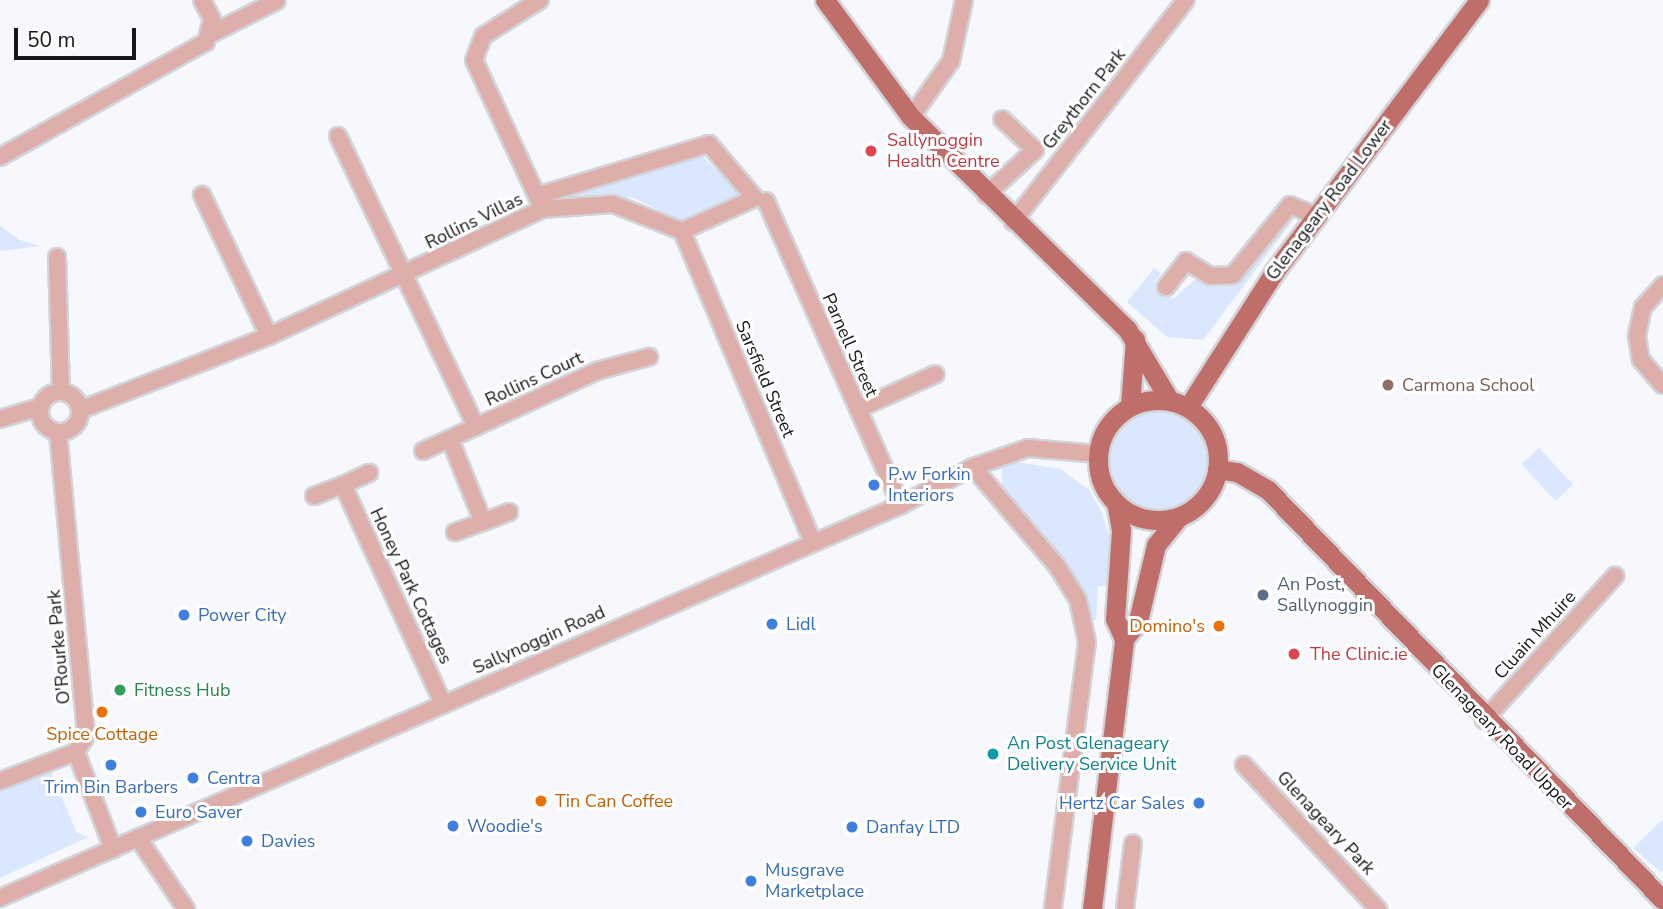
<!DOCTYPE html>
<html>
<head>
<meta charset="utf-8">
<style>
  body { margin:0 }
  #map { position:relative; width:1663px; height:909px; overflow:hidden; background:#f6f8fe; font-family:"Nunito Sans",sans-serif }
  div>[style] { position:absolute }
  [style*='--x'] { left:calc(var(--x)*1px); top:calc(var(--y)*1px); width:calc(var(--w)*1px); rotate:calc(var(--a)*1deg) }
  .green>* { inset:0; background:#dbe7fe; transform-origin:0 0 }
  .round { border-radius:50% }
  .roads { filter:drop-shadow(2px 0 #d2d4d9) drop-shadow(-2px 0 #d2d4d9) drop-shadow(0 2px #d2d4d9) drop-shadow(0 -2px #d2d4d9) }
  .minor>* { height:16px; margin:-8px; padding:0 8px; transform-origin:8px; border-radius:8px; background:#deaeab }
  .minor>.ring { margin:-8px; padding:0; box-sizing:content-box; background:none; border:16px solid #deaeab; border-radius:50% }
  .major>* { height:19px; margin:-9.5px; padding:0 9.5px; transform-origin:9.5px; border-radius:9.5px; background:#c06e69 }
  .major>.ring { margin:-9.5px; padding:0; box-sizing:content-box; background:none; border:19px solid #c06e69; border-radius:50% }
  .dots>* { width:19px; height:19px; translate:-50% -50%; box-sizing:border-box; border:4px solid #fff; border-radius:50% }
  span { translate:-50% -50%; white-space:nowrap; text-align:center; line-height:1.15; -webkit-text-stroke:6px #fff; paint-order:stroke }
  .street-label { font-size:18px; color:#151618 }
  .health-label { font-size:18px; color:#be3a42 }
  .left { translate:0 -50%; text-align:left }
  .education-label { font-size:18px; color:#785e54 }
  .shop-label { font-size:18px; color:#366cbe }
  .right { translate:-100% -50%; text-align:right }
  .service-label { font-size:18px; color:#4e5e75 }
  .food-label { font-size:18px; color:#c56008 }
  .leisure-label { font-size:18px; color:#27864d }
  .culture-label { font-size:18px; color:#0d838f }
  .scale { position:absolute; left:14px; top:28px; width:122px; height:32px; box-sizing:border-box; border:4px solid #151618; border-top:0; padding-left:9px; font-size:21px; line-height:24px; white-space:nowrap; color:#151618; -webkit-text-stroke:5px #fff; paint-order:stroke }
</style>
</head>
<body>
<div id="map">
  <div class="green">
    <i style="clip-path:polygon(700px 154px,743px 195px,687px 224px,634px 198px,549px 196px)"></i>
    <i style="clip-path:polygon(1297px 215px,1203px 340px,1167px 337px,1127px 302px,1154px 268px,1161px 273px,1155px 283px,1174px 299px,1194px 280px,1232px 282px,1288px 216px)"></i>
    <i style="clip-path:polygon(0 226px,20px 240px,40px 246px,0 251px)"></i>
    <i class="round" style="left:1106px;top:408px;width:106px;height:106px"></i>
    <i style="left:1539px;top:448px;width:50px;height:24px;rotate:47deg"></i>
    <i style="clip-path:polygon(1015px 462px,1061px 469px,1089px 490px,1101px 511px,1112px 543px,1109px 585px,1098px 586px,1096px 620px,1090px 620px,1064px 563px,1002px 487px,1002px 466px)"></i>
    <i style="clip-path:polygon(54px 768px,52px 775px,77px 833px,88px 837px,0 878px,0 788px)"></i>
    <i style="clip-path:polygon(1663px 819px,1663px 870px,1661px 872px,1633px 848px)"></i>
  </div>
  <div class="roads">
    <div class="minor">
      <i style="--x:213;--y:33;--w:71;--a:-26.9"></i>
      <i style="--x:911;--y:117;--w:69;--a:-54.5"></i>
      <i style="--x:951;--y:61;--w:62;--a:-78"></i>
      <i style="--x:338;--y:136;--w:322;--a:64.6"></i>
      <i style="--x:0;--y:157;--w:236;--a:-29.2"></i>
      <i style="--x:206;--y:42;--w:24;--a:-75"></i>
      <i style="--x:212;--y:19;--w:21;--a:-118"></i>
      <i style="--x:202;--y:195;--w:156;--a:64.6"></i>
      <i style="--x:986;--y:195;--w:67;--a:-42.6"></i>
      <i style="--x:1035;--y:150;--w:45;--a:-136.8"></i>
      <i style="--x:537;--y:196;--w:180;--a:-16.8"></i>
      <i style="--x:709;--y:144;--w:71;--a:49.6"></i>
      <i style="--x:755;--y:198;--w:80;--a:155.7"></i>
      <i style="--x:766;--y:201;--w:333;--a:66.1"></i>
      <i style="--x:540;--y:203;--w:157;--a:-114.8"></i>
      <i style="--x:474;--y:60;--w:26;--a:-69"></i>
      <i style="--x:483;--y:36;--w:67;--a:-32.3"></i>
      <i style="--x:1013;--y:222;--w:281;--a:-52.1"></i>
      <i style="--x:682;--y:231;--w:337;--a:67.2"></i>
      <i style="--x:57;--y:257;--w:135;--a:88.3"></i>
      <i style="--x:1663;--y:285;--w:30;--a:132"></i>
      <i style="--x:1643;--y:307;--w:30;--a:102"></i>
      <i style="--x:1637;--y:336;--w:24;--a:81"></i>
      <i style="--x:1641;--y:360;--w:33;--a:49"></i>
      <i style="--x:1166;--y:287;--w:33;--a:-52"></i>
      <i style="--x:1186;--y:261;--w:28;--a:32"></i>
      <i style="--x:1210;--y:276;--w:23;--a:-2"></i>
      <i style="--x:1233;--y:275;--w:90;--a:-50.8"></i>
      <i style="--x:1290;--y:205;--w:28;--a:23"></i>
      <i class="ring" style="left:40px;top:392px;width:24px;height:24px"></i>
      <i style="--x:858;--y:409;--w:85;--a:-24.2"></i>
      <i style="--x:80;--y:410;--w:203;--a:-21.4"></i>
      <i style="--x:269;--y:336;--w:301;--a:-24.9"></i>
      <i style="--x:542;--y:209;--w:71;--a:-4"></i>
      <i style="--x:613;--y:204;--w:74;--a:21.4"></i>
      <i style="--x:0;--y:419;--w:42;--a:-16.7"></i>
      <i style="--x:58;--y:432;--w:305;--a:84.7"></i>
      <i style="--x:86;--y:736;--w:19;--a:122"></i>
      <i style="--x:76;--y:752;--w:104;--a:69.1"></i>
      <i style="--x:450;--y:439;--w:89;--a:68.3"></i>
      <i style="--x:483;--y:522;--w:30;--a:160"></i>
      <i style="--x:423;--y:451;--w:192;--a:-24.7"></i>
      <i style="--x:597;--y:371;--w:54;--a:-15.1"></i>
      <i style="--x:973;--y:467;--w:130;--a:49.7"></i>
      <i style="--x:1057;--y:566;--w:40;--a:58"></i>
      <i style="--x:1078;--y:600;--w:43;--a:77.9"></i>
      <i style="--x:1087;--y:642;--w:269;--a:97.3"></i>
      <i style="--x:343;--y:485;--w:29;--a:-25"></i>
      <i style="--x:314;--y:496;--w:31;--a:-21"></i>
      <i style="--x:343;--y:485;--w:240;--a:65.4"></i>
      <i style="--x:483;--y:522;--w:28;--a:-21"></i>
      <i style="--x:1484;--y:720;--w:195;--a:-47.7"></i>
      <i style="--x:1244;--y:765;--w:197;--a:47.1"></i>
      <i style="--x:0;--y:781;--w:81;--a:-20.9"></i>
      <i style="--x:138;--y:838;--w:86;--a:55.9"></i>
      <i style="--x:0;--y:898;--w:983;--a:-23.57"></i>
      <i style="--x:901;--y:505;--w:81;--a:-27.8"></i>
      <i style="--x:973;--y:467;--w:58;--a:-19.1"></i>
      <i style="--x:1028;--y:448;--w:70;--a:4.9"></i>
      <i style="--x:1125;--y:909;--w:66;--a:-83.1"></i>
    </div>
    <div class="major">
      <i style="--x:825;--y:0;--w:145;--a:53.7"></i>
      <i style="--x:911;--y:117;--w:303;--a:44.5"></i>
      <i style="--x:1127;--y:329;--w:84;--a:59.2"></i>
      <i class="ring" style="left:1098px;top:400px;width:101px;height:101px"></i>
      <i style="--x:1130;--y:406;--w:67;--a:-85.7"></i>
      <i style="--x:1188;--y:407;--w:161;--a:-57.4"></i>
      <i style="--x:1275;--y:271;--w:339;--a:-53"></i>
      <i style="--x:1217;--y:469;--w:20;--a:9"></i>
      <i style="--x:1237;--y:472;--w:36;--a:30"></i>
      <i style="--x:1268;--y:490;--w:569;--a:46.07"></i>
      <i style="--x:1124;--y:639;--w:23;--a:-52"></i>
      <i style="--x:1138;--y:621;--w:78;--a:-76.7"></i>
      <i style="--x:1156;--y:545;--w:36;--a:-51"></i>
      <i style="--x:1092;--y:909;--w:272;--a:-83.2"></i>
      <i style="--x:1124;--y:639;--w:22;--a:-114"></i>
      <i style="--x:1115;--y:619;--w:89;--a:-86.1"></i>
      <i style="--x:1121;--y:530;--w:27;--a:-100"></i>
    </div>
  </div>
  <div class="dots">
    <i style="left:871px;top:151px;background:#e0444e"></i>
    <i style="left:1388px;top:385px;background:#8d6e63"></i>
    <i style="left:874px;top:485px;background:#3f7fe0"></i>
    <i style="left:1263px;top:595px;background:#5c6f8a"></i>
    <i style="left:184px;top:615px;background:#3f7fe0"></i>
    <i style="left:772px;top:624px;background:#3f7fe0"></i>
    <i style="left:1219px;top:626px;background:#e8710a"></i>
    <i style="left:1294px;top:654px;background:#e0444e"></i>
    <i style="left:120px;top:690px;background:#2e9e5b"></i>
    <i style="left:102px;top:712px;background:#e8710a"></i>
    <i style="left:993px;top:754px;background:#0f9aa8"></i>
    <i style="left:111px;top:765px;background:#3f7fe0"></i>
    <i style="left:193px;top:778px;background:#3f7fe0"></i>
    <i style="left:541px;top:801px;background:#e8710a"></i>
    <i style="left:1199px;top:803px;background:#3f7fe0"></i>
    <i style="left:141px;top:812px;background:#3f7fe0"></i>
    <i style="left:453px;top:826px;background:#3f7fe0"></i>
    <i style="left:852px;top:827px;background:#3f7fe0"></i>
    <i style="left:247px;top:841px;background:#3f7fe0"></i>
    <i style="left:751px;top:881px;background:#3f7fe0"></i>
  </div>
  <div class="street-label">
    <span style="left:1084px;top:99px;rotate:-52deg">Greythorn Park</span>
    <span style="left:1329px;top:200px;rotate:-53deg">Glenageary Road Lower</span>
    <span style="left:474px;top:221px;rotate:-26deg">Rollins Villas</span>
    <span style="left:850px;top:345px;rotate:66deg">Parnell Street</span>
    <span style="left:534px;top:379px;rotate:-25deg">Rollins Court</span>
    <span style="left:765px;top:379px;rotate:67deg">Sarsfield Street</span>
    <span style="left:411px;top:586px;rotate:65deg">Honey Park Cottages</span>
    <span style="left:1535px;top:635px;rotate:-48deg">Cluain Mhuire</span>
    <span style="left:539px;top:640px;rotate:-24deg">Sallynoggin Road</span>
    <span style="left:59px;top:647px;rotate:-95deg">O'Rourke Park</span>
    <span style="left:1502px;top:737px;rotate:46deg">Glenageary Road Upper</span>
    <span style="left:1326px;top:823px;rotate:47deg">Glenageary Park</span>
  </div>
  <div class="health-label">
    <span class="left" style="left:887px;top:151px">Sallynoggin<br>Health Centre</span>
    <span class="left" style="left:1310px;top:654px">The Clinic.ie</span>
  </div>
  <div class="education-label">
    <span class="left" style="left:1402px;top:385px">Carmona School</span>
  </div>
  <div class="shop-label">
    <span class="left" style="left:888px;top:485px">P.w Forkin<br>Interiors</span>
    <span class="left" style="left:198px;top:615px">Power City</span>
    <span class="left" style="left:786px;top:624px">Lidl</span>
    <span class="left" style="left:207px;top:778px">Centra</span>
    <span style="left:111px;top:787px">Trim Bin Barbers</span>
    <span class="right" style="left:1185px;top:803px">Hertz Car Sales</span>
    <span class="left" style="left:155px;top:812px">Euro Saver</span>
    <span class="left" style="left:467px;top:826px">Woodie's</span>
    <span class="left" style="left:866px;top:827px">Danfay LTD</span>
    <span class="left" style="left:261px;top:841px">Davies</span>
    <span class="left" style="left:765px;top:881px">Musgrave<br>Marketplace</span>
  </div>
  <div class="service-label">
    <span class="left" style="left:1277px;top:595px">An Post,<br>Sallynoggin</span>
  </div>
  <div class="food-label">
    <span class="right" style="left:1205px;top:626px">Domino's</span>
    <span style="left:102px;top:734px">Spice Cottage</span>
    <span class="left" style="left:555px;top:801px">Tin Can Coffee</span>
  </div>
  <div class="leisure-label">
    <span class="left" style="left:134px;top:690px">Fitness Hub</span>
  </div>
  <div class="culture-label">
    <span class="left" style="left:1007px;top:754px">An Post Glenageary<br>Delivery Service Unit</span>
  </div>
  <div class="scale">50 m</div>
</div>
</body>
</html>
